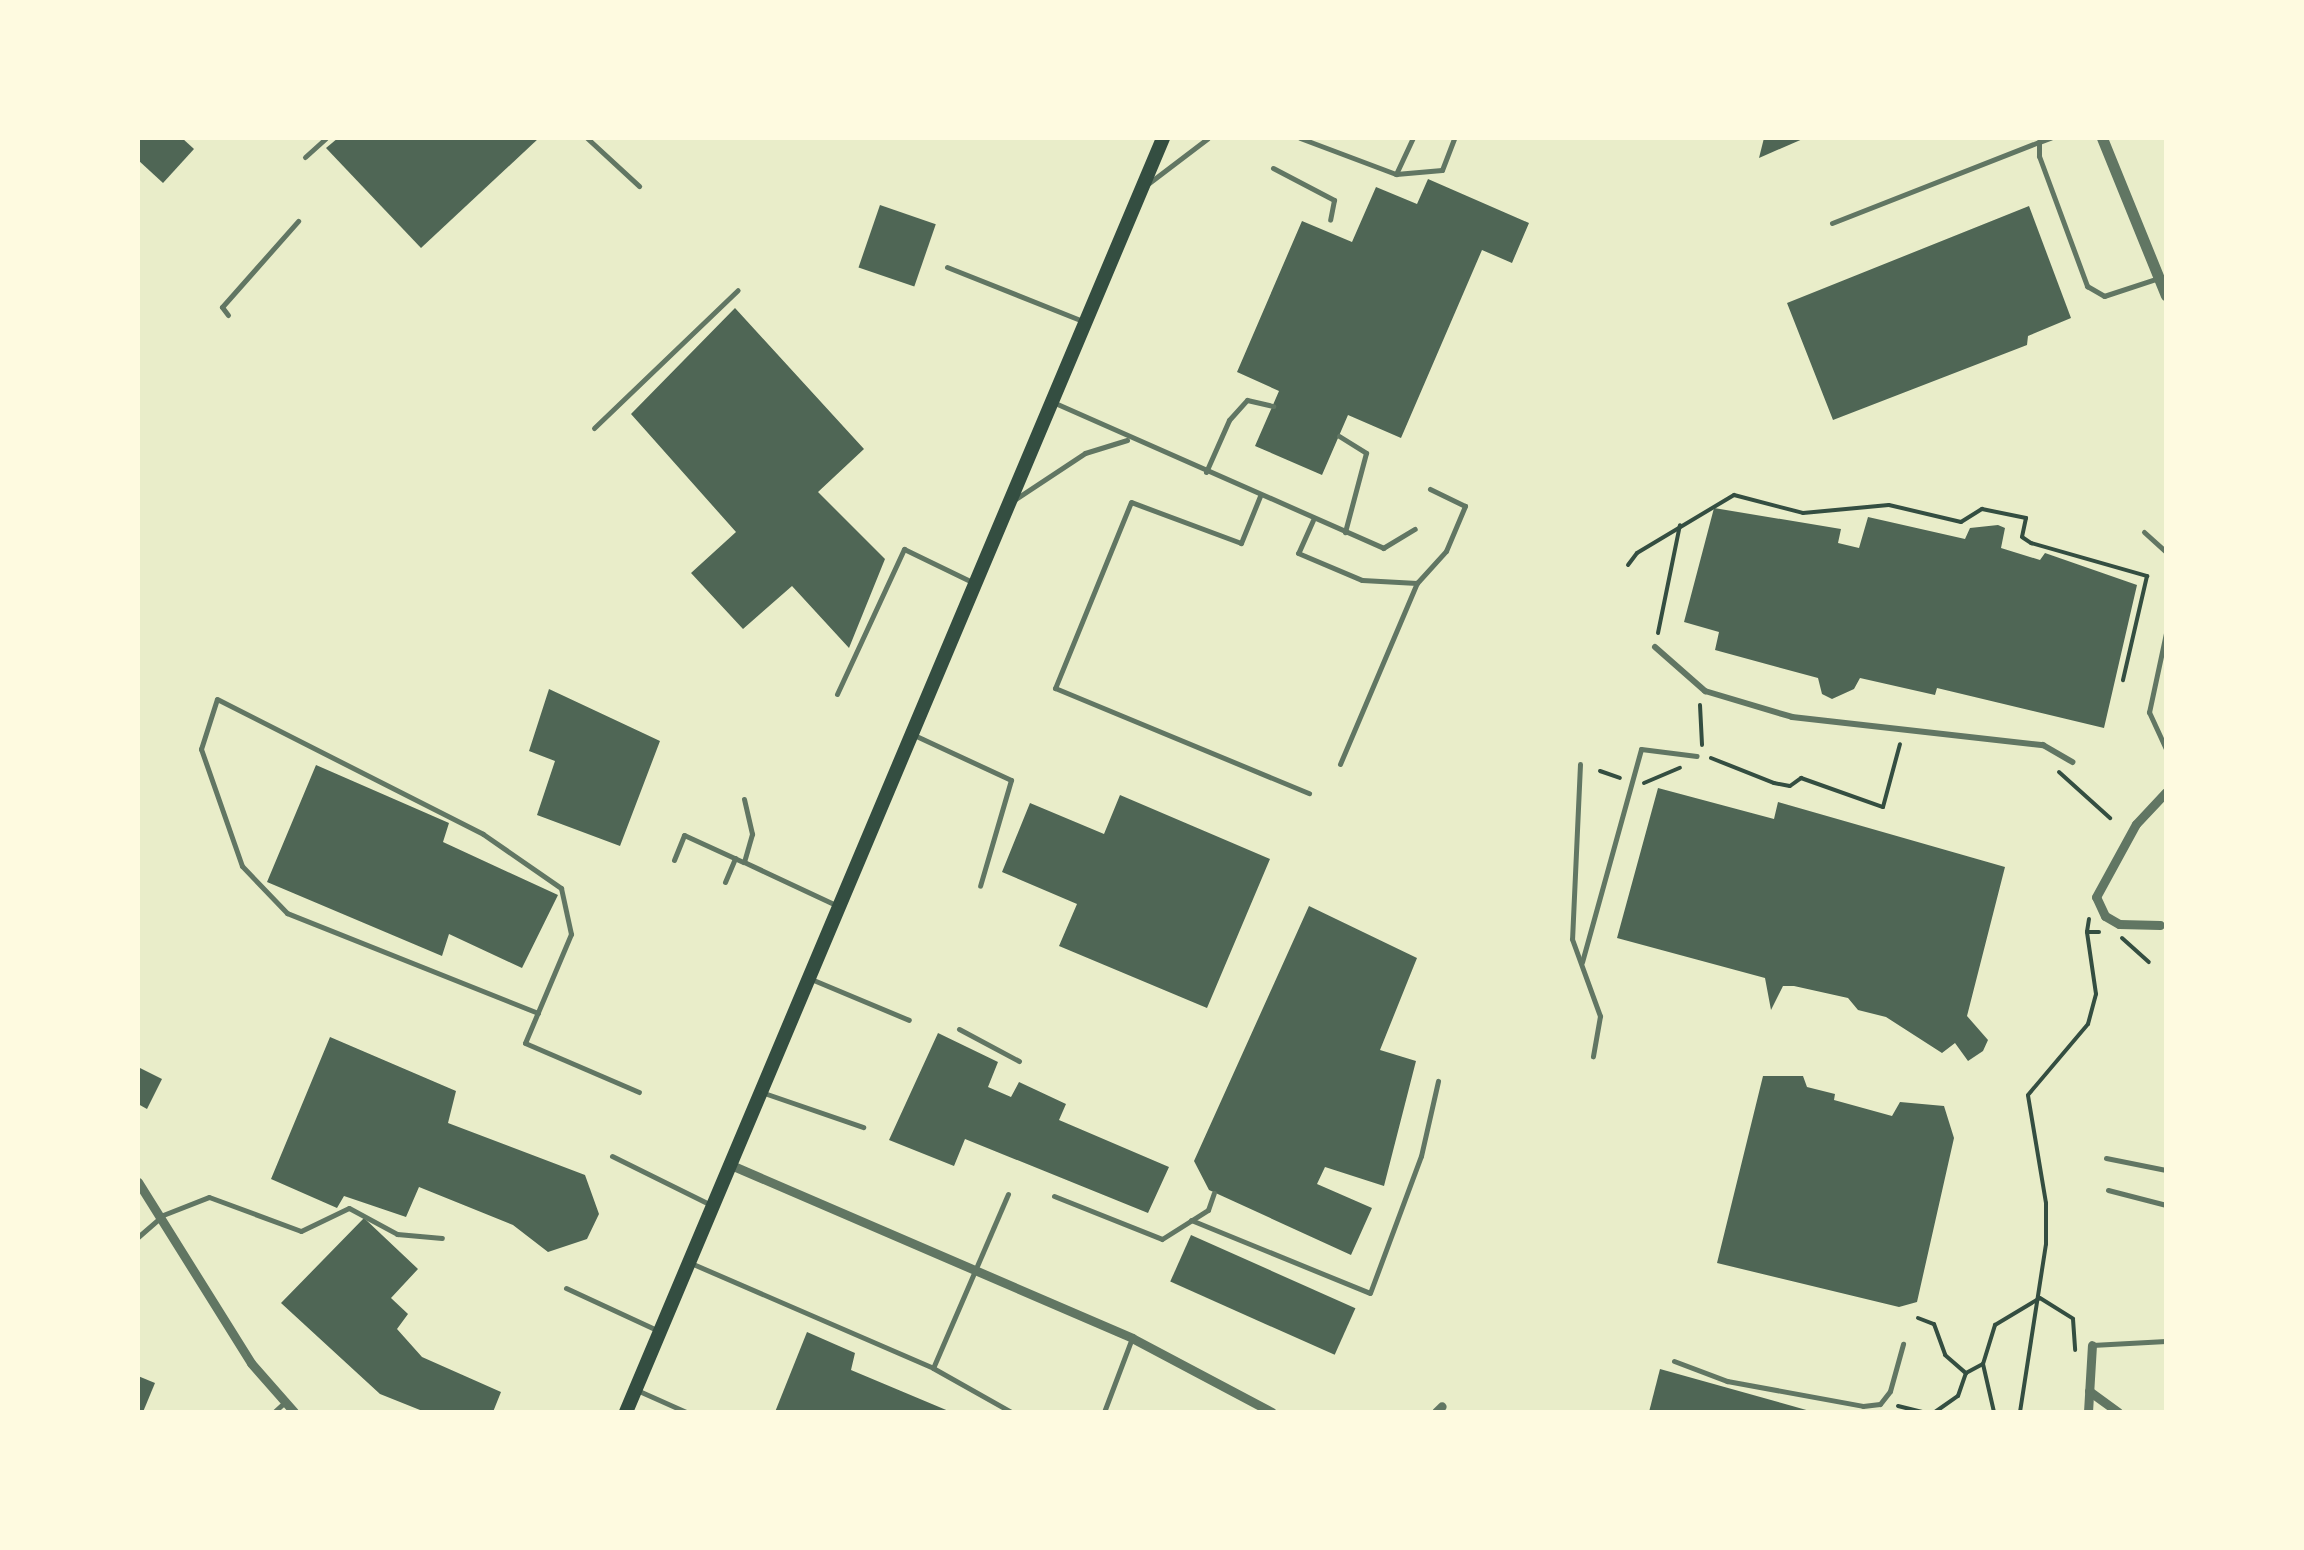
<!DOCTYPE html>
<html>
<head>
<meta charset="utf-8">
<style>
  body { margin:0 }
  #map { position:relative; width:2304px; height:1550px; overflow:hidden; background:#e9edc9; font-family:"Titillium Web",sans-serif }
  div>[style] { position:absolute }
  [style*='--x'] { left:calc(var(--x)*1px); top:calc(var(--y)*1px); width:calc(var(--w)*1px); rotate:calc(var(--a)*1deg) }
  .building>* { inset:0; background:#4f6655; transform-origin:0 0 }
  .path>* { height:4px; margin:-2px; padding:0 2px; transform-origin:2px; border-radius:2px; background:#344e41 }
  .service>* { height:5px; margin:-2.5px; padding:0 2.5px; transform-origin:2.5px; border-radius:2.5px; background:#617663 }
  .pedestrian>* { height:6px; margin:-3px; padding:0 3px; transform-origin:3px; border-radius:3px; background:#617663 }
  .minor>* { height:9px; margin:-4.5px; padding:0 4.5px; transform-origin:4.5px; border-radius:4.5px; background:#617663 }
  .tertiary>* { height:11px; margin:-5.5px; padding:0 5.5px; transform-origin:5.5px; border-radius:5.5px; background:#617663 }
  .primary>* { height:14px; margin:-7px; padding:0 7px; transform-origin:7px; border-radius:7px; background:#344e41 }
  span { translate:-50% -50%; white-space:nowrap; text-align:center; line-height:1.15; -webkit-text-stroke:9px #fefae0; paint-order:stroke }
  .frame { position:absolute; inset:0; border:140px solid #fefae0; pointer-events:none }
</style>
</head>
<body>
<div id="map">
  <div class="building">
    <i style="clip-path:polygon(138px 138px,182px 138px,194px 149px,163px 183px,138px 160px)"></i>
    <i style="clip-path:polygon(338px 138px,539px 138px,421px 248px,326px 148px)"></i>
    <i style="clip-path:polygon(1764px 138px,1805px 138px,1759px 158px)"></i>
    <i style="clip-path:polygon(1428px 179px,1529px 223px,1512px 263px,1482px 250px,1401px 438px,1348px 415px,1322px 475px,1255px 446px,1279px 391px,1237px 372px,1302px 221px,1352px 242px,1376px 187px,1417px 204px)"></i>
    <i style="left:880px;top:205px;width:59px;height:66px;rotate:19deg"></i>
    <i style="clip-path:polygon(2029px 206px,2071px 318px,2028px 336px,2027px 345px,1833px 420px,1787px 303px)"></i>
    <i style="clip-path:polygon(735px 308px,864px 449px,818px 492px,885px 559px,849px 648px,792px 586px,743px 629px,691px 573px,736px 532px,631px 414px)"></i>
    <i style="clip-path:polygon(1714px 508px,1841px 529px,1838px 543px,1859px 548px,1868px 517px,1965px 539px,1970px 528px,1998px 525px,2005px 528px,2001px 548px,2040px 560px,2045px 553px,2137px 585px,2104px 728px,1937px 688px,1935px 695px,1860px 678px,1854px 689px,1832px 699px,1822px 694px,1818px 678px,1715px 650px,1719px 632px,1684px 622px)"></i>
    <i style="clip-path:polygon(549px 689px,660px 741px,620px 846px,537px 815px,555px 761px,529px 751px)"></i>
    <i style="clip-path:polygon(316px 765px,449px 823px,443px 842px,558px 895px,522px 968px,449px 934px,442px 956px,267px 882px)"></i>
    <i style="clip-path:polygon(1658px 788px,1774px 819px,1778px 802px,2005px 867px,1967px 1016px,1988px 1040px,1983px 1051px,1968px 1061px,1955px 1043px,1942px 1053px,1886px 1017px,1858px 1010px,1848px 998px,1794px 986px,1783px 986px,1771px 1010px,1765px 978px,1617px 938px)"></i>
    <i style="clip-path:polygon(1120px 795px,1270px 859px,1207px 1008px,1059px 946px,1077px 904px,1002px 872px,1030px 803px,1104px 834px)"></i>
    <i style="clip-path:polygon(1309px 906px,1417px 958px,1380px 1050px,1416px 1061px,1384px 1186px,1325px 1167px,1317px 1184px,1372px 1208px,1351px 1255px,1209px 1190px,1194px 1161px)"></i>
    <i style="clip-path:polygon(938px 1033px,998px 1062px,988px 1087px,1011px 1097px,1019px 1082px,1066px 1104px,1059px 1120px,1169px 1167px,1148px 1213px,965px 1139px,954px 1166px,889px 1140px)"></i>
    <i style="clip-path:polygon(330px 1037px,456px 1091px,448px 1123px,585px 1175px,599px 1214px,587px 1239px,548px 1252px,513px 1225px,419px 1187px,406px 1217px,344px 1196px,337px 1208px,271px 1179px)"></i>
    <i style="clip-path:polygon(138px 1067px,162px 1079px,147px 1109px,138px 1104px)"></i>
    <i style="clip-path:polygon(1763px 1076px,1803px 1076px,1807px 1087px,1835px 1094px,1834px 1100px,1892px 1116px,1900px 1102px,1944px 1106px,1954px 1138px,1917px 1302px,1899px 1307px,1717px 1263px)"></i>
    <i style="clip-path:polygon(364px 1218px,418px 1269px,391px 1298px,408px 1314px,397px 1329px,422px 1357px,501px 1392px,493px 1412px,425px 1412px,380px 1394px,281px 1303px)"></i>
    <i style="left:1191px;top:1235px;width:180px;height:51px;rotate:24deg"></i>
    <i style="clip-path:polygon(807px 1332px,855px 1353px,851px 1370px,951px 1412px,775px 1412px)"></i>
    <i style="clip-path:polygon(1660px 1369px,1810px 1411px,1810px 1412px,1649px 1412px)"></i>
    <i style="clip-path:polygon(138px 1376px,155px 1383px,143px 1412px,138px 1412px)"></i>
  </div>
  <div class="path">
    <i style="--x:1628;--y:565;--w:15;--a:-53"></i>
    <i style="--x:1637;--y:553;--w:113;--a:-30.9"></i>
    <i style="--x:1734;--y:495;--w:71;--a:14.6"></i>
    <i style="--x:1803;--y:513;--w:86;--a:-5.3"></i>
    <i style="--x:1889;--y:505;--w:74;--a:13.3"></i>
    <i style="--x:1961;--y:522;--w:25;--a:-32"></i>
    <i style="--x:1982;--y:509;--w:45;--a:11.6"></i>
    <i style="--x:2026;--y:518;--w:19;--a:102"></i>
    <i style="--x:2022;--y:537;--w:11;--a:34"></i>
    <i style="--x:2031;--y:543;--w:121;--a:15.9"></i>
    <i style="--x:2147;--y:576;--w:107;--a:103"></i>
    <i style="--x:1658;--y:633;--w:110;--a:-78.5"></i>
    <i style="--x:1700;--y:705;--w:40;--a:87.1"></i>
    <i style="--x:1711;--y:758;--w:68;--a:21.6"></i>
    <i style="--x:1774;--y:783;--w:16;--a:11"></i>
    <i style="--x:1790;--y:786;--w:14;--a:-36"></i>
    <i style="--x:1801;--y:778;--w:87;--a:19.5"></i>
    <i style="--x:1883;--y:807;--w:65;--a:-74.9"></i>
    <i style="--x:1600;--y:771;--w:21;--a:19"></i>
    <i style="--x:2059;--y:772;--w:69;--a:42"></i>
    <i style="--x:1644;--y:783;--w:39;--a:-23"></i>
    <i style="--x:2089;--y:919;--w:13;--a:99"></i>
    <i style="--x:2087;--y:932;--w:12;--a:0"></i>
    <i style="--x:2122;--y:938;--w:36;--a:42"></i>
    <i style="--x:1918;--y:1318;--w:17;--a:21"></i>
    <i style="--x:1934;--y:1324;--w:33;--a:70"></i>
    <i style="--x:1945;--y:1355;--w:28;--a:41"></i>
    <i style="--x:1983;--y:1364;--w:41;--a:-72.9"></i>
    <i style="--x:1995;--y:1325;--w:52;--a:-31"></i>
    <i style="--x:2040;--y:1298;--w:39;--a:32"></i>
    <i style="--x:2073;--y:1319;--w:31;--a:86"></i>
    <i style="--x:1898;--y:1406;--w:25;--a:14"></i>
    <i style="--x:1935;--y:1412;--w:28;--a:-35"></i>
    <i style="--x:1958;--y:1396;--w:24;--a:-71"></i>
    <i style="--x:1966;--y:1373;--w:19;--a:-28"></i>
    <i style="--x:1983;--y:1364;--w:49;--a:77.1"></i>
    <i style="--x:2020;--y:1412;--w:170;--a:-81.2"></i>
    <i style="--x:2046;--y:1244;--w:41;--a:-90"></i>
    <i style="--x:2046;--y:1203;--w:109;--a:-99.5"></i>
    <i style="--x:2028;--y:1095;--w:93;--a:-49.8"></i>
    <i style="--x:2088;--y:1024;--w:31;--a:-75"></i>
    <i style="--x:2096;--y:994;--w:63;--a:-98.3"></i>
  </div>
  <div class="service">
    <i style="--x:587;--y:138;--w:71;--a:42.7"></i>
    <i style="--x:1300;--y:138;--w:103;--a:20.6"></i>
    <i style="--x:1396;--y:174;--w:46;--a:-5"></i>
    <i style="--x:1442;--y:170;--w:34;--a:-69"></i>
    <i style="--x:2050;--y:138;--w:12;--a:160"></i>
    <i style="--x:2039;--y:142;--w:14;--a:90"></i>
    <i style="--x:2039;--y:156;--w:139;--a:69.7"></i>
    <i style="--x:2087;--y:286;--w:20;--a:30"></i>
    <i style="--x:2104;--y:296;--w:58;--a:-18.1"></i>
    <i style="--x:305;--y:157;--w:28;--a:-42"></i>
    <i style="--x:1273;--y:168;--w:69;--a:27.7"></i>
    <i style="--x:1334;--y:200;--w:20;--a:101"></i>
    <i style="--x:1396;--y:174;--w:40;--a:-65"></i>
    <i style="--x:1149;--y:183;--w:74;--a:-37.3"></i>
    <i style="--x:1832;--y:223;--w:222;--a:-21.4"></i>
    <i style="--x:947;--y:267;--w:146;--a:21.7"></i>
    <i style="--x:228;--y:315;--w:10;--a:-127"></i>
    <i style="--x:222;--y:307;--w:115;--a:-48.5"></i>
    <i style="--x:1055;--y:403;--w:359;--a:23.8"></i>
    <i style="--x:1383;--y:548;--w:37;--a:-31"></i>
    <i style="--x:594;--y:428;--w:199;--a:-43.8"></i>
    <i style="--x:1339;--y:436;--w:32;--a:32"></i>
    <i style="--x:1366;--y:453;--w:82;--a:104.9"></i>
    <i style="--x:1206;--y:472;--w:57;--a:-66.1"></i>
    <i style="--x:1229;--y:420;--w:27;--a:-48"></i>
    <i style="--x:1247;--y:400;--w:27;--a:13"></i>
    <i style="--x:1260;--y:496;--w:51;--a:112"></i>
    <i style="--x:1241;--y:543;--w:117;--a:-159.6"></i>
    <i style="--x:1131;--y:502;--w:201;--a:112.2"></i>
    <i style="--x:1055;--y:688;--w:275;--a:22.5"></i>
    <i style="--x:1014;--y:500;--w:85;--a:-33.5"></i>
    <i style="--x:1085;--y:453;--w:44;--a:-17.2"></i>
    <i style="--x:1313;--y:520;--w:36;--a:114"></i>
    <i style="--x:1298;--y:553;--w:69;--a:22.9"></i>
    <i style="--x:1362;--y:580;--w:55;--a:3.1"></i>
    <i style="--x:2144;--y:532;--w:30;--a:42"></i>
    <i style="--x:2166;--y:633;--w:81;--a:102.1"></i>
    <i style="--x:2149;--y:712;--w:41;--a:65.3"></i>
    <i style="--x:837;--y:694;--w:160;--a:-65.2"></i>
    <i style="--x:904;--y:549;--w:78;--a:25.9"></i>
    <i style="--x:914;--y:735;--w:107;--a:24.9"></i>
    <i style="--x:1011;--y:780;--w:110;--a:106.3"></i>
    <i style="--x:1340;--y:764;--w:197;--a:-67"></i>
    <i style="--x:1417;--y:583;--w:43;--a:-47.8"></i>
    <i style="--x:1446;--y:551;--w:49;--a:-67.1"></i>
    <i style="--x:1465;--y:506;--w:39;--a:-154"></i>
    <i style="--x:1580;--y:764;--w:175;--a:92.6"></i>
    <i style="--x:1572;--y:939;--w:82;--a:70"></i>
    <i style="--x:1600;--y:1016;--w:41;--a:99.9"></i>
    <i style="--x:744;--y:799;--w:36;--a:77"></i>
    <i style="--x:752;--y:834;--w:29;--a:106"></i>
    <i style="--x:744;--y:862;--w:102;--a:25.1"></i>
    <i style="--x:674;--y:860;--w:27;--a:-68"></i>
    <i style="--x:684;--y:835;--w:65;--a:24.6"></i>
    <i style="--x:725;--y:882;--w:26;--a:-67"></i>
    <i style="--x:1582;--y:962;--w:221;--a:-74.5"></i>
    <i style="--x:1641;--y:749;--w:56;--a:7.1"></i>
    <i style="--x:811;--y:979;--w:106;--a:22.7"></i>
    <i style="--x:538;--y:1013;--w:270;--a:-158.3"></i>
    <i style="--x:287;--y:913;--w:65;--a:-133.8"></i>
    <i style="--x:242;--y:866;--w:124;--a:-109.3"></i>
    <i style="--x:201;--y:749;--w:52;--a:-72.3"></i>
    <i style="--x:217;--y:699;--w:298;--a:26.9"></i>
    <i style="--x:483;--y:834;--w:95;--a:34.7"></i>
    <i style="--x:561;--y:888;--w:47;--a:77.7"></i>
    <i style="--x:571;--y:934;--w:118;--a:112.9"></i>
    <i style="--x:525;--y:1043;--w:124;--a:23.3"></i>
    <i style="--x:959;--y:1029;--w:68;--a:28.1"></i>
    <i style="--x:764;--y:1093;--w:105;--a:19"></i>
    <i style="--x:612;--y:1156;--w:110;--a:26.3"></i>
    <i style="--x:2106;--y:1158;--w:61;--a:11.3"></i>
    <i style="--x:2108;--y:1190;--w:60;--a:14.5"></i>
    <i style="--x:1008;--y:1194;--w:189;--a:113.3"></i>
    <i style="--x:933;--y:1368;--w:90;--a:29.4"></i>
    <i style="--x:1054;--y:1196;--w:116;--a:21.7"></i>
    <i style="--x:1162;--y:1239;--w:54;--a:-32.2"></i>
    <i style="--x:1208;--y:1210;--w:18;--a:-71"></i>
    <i style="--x:1191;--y:1220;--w:193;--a:22.2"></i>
    <i style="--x:1370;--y:1293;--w:146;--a:-69.6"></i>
    <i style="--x:1421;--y:1156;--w:77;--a:-77.2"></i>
    <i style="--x:138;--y:1237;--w:33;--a:-41"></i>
    <i style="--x:163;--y:1215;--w:49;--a:-21.4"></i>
    <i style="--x:209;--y:1197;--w:98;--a:20.3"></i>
    <i style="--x:301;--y:1231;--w:53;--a:-25.6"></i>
    <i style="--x:349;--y:1208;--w:55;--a:28.4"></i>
    <i style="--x:397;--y:1234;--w:45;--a:5.1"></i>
    <i style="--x:693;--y:1264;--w:262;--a:23.4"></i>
    <i style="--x:566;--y:1288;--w:100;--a:24.8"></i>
    <i style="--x:2092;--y:1345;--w:74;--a:-3.1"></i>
    <i style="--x:1674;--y:1361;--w:57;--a:20.7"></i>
    <i style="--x:1727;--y:1381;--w:138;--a:10.4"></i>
    <i style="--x:1863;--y:1406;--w:17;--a:-7"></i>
    <i style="--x:1880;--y:1404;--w:16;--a:-52"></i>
    <i style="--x:1890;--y:1391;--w:49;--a:-74.5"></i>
    <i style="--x:639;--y:1391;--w:51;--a:24.1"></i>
    <i style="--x:274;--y:1412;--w:15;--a:-42"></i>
    <i style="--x:1104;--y:1412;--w:79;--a:-69.3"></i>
  </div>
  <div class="pedestrian">
    <i style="--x:1655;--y:647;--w:67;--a:41.3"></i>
    <i style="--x:1705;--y:691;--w:91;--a:16.6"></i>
    <i style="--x:1792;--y:717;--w:253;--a:6.4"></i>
    <i style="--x:2043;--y:745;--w:34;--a:30"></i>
  </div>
  <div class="minor">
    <i style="--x:2160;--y:925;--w:41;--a:-178.6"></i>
    <i style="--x:2119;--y:924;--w:16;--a:-150"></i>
    <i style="--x:2105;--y:916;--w:21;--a:-115"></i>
    <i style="--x:2096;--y:897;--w:83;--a:-61.3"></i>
    <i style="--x:2136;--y:824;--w:44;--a:-46.8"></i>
    <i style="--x:731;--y:1165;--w:437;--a:23.3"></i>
    <i style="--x:1132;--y:1338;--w:158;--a:27.9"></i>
    <i style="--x:138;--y:1182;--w:213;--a:58"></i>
    <i style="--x:251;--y:1363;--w:65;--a:48.7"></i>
    <i style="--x:2089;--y:1391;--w:36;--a:36"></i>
    <i style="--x:1436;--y:1412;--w:8;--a:-45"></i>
    <i style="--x:2088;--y:1412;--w:67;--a:-86.6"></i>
  </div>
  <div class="tertiary">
    <i style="--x:2102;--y:138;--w:170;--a:67.9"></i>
  </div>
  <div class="primary">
    <i style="--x:626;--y:1412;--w:1383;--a:-67.14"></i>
  </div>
  <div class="frame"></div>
</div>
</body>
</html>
